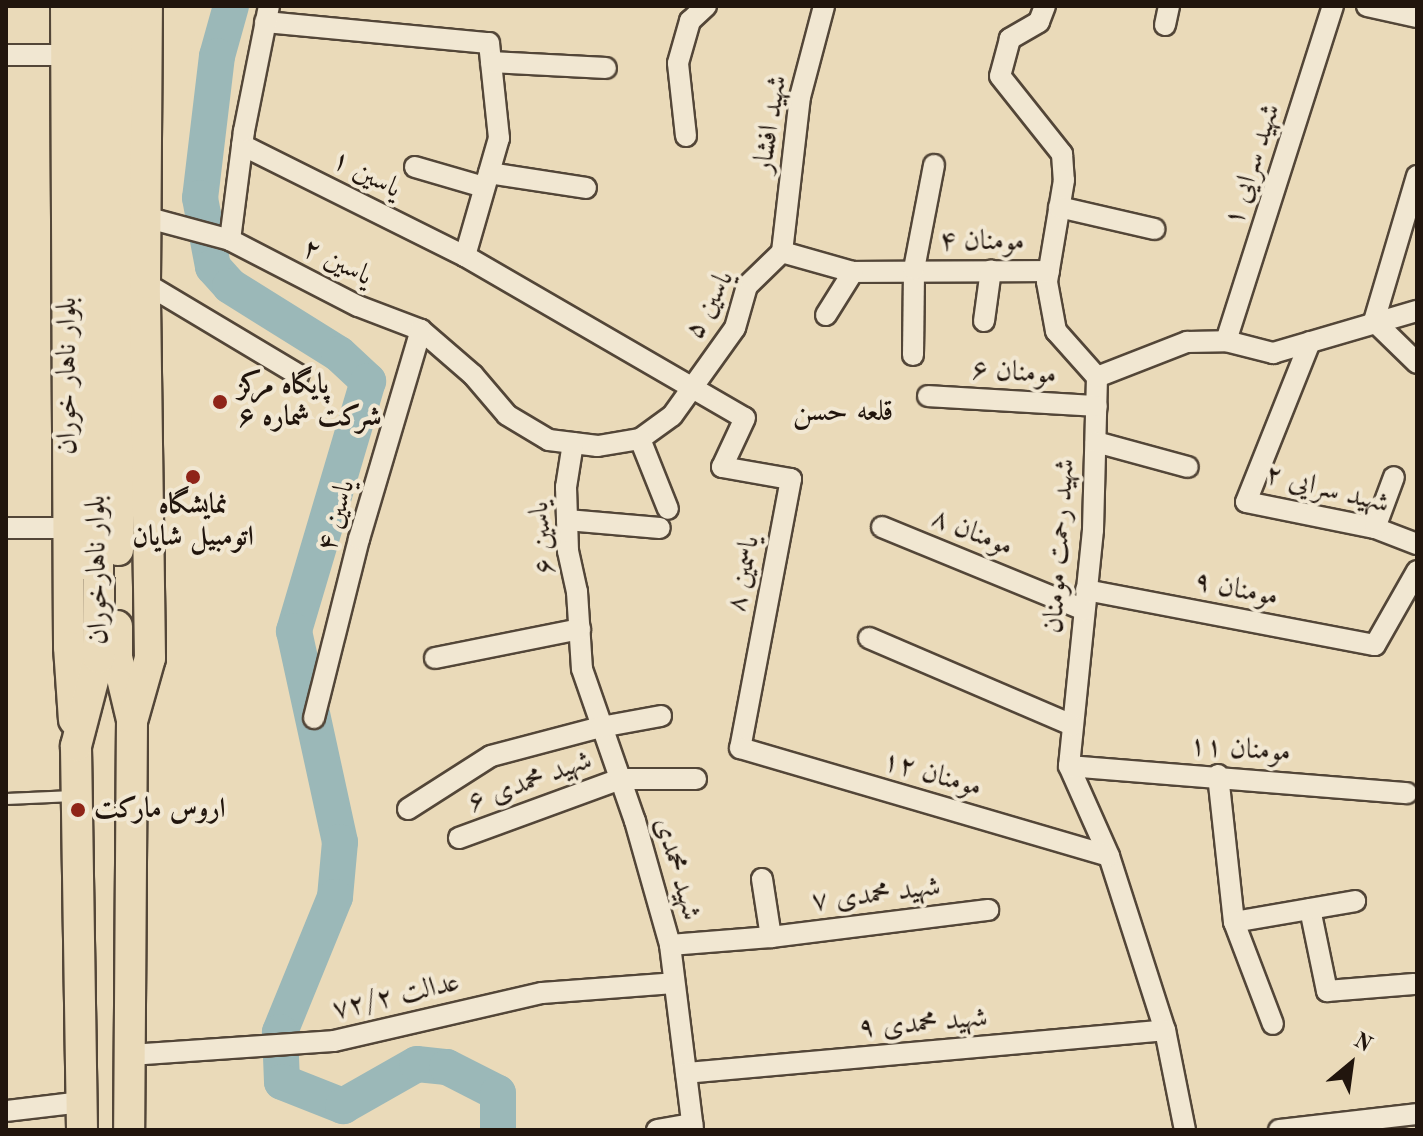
<!DOCTYPE html>
<html>
<head>
<meta charset="utf-8">
<style>
  body { margin:0 }
  #map { position:relative; width:1423px; height:1136px; overflow:hidden; background:#eadab9; font-family:"Old Standard TT",Amiri,serif }
  div>[style] { position:absolute }
  [style*='--x'] { left:calc(var(--x)*1px); top:calc(var(--y)*1px); width:calc(var(--w)*1px); rotate:calc(var(--a)*1deg) }
  .river>* { height:36px; margin:-18px; padding:0 18px; transform-origin:18px; border-radius:18px; background:#9bb8b8 }
  .roads { filter:drop-shadow(2px 0 #534638) drop-shadow(-2px 0 #534638) drop-shadow(0 2px #534638) drop-shadow(0 -2px #534638) }
  .service>* { height:10px; margin:-5px; padding:0 5px; transform-origin:5px; border-radius:5px; background:#f1e7d2 }
  .minor>* { height:20px; margin:-10px; padding:0 10px; transform-origin:10px; border-radius:10px; background:#f1e7d2 }
  .primary>* { height:30px; margin:-15px; padding:0 15px; transform-origin:15px; border-radius:15px; background:#eadab9 }
  .dots>* { width:22px; height:22px; translate:-50% -50%; box-sizing:border-box; border:4px solid #f1e7d2; border-radius:50% }
  span { translate:-50% -50%; white-space:nowrap; text-align:center; line-height:1.15; -webkit-text-stroke:8px #f1e7d2; paint-order:stroke }
  .street-label { font-size:28px; color:#21150d }
  .poi-label { font-size:28px; color:#21150d; font-weight:700 }
  .left { translate:0 -50%; text-align:left }
  .neighbourhood-label { font-size:30px; color:#21150d }
  .frame { position:absolute; inset:0; border:8px solid #21150d; pointer-events:none }
  .north { position:absolute; left:1311px; top:1024px; width:80px; height:80px; -webkit-text-stroke:6px #f1e7d2; paint-order:stroke; rotate:29deg; font-size:22px; font-weight:700; line-height:32px; text-align:center; color:#21150d }
  .north::after { content:''; display:block; margin:auto; width:28px; height:36px; background:#21150d; clip-path:polygon(50% 0,100% 100%,50% 72%,0 100%) }
</style>
</head>
<body>
<div id="map">
  <div class="river">
    <i style="--x:231;--y:6;--w:52;--a:105.6"></i>
    <i style="--x:217;--y:56;--w:143;--a:96.8"></i>
    <i style="--x:200;--y:198;--w:70;--a:79.3"></i>
    <i style="--x:213;--y:267;--w:25;--a:48"></i>
    <i style="--x:230;--y:286;--w:128;--a:32"></i>
    <i style="--x:339;--y:354;--w:40;--a:43"></i>
    <i style="--x:368;--y:381;--w:261;--a:106.5"></i>
    <i style="--x:294;--y:631;--w:216;--a:77.7"></i>
    <i style="--x:340;--y:842;--w:55;--a:95.2"></i>
    <i style="--x:335;--y:897;--w:146;--a:112.2"></i>
    <i style="--x:280;--y:1032;--w:50;--a:87.7"></i>
    <i style="--x:282;--y:1082;--w:66;--a:21.5"></i>
    <i style="--x:343;--y:1106;--w:85;--a:-29.6"></i>
    <i style="--x:417;--y:1064;--w:30;--a:6"></i>
    <i style="--x:447;--y:1067;--w:57;--a:27"></i>
    <i style="--x:498;--y:1093;--w:37;--a:90"></i>
  </div>
  <div class="roads">
    <div class="service">
      <i style="--x:6;--y:799;--w:68;--a:-2.5"></i>
    </div>
    <div class="minor">
      <i style="--x:1045;--y:6;--w:17;--a:111"></i>
      <i style="--x:1039;--y:22;--w:34;--a:150"></i>
      <i style="--x:1010;--y:39;--w:38;--a:105"></i>
      <i style="--x:1000;--y:76;--w:100;--a:51.5"></i>
      <i style="--x:1062;--y:154;--w:26;--a:86"></i>
      <i style="--x:1064;--y:180;--w:103;--a:99.5"></i>
      <i style="--x:1047;--y:282;--w:50;--a:79.6"></i>
      <i style="--x:1056;--y:331;--w:62;--a:48.3"></i>
      <i style="--x:1097;--y:377;--w:153;--a:91.5"></i>
      <i style="--x:1093;--y:530;--w:237;--a:95.8"></i>
      <i style="--x:1069;--y:766;--w:98;--a:66"></i>
      <i style="--x:1109;--y:856;--w:183;--a:72.2"></i>
      <i style="--x:1165;--y:1030;--w:102;--a:78.7"></i>
      <i style="--x:1367;--y:6;--w:51;--a:12.4"></i>
      <i style="--x:265;--y:22;--w:225;--a:5.4"></i>
      <i style="--x:489;--y:43;--w:96;--a:84"></i>
      <i style="--x:499;--y:138;--w:123;--a:106.1"></i>
      <i style="--x:1165;--y:25;--w:19;--a:-78"></i>
      <i style="--x:6;--y:55;--w:60;--a:0"></i>
      <i style="--x:491;--y:62;--w:115;--a:3"></i>
      <i style="--x:686;--y:136;--w:73;--a:-96.3"></i>
      <i style="--x:678;--y:63;--w:44;--a:-74.1"></i>
      <i style="--x:690;--y:21;--w:22;--a:-43"></i>
      <i style="--x:242;--y:145;--w:249;--a:26.5"></i>
      <i style="--x:465;--y:256;--w:323;--a:30.1"></i>
      <i style="--x:745;--y:418;--w:54;--a:115.1"></i>
      <i style="--x:722;--y:467;--w:70;--a:9.9"></i>
      <i style="--x:791;--y:479;--w:274;--a:100.7"></i>
      <i style="--x:740;--y:748;--w:384;--a:16.3"></i>
      <i style="--x:415;--y:167;--w:72;--a:16.2"></i>
      <i style="--x:489;--y:173;--w:98;--a:8.8"></i>
      <i style="--x:1417;--y:176;--w:151;--a:106.5"></i>
      <i style="--x:1374;--y:321;--w:60;--a:44.3"></i>
      <i style="--x:1059;--y:207;--w:98;--a:13"></i>
      <i style="--x:145;--y:217;--w:88;--a:15.1"></i>
      <i style="--x:230;--y:240;--w:144;--a:27.3"></i>
      <i style="--x:358;--y:306;--w:67;--a:20.9"></i>
      <i style="--x:421;--y:330;--w:69;--a:40.9"></i>
      <i style="--x:473;--y:375;--w:52;--a:49.6"></i>
      <i style="--x:507;--y:415;--w:49;--a:30.8"></i>
      <i style="--x:549;--y:440;--w:49;--a:7"></i>
      <i style="--x:598;--y:446;--w:43;--a:-9.5"></i>
      <i style="--x:640;--y:439;--w:39;--a:-36"></i>
      <i style="--x:672;--y:416;--w:108;--a:-54.4"></i>
      <i style="--x:735;--y:328;--w:44;--a:-74.1"></i>
      <i style="--x:747;--y:286;--w:49;--a:-44.2"></i>
      <i style="--x:230;--y:240;--w:110;--a:-82.7"></i>
      <i style="--x:244;--y:131;--w:127;--a:-78.7"></i>
      <i style="--x:782;--y:252;--w:74;--a:15.7"></i>
      <i style="--x:853;--y:272;--w:196;--a:-0.3"></i>
      <i style="--x:782;--y:252;--w:156;--a:-83.4"></i>
      <i style="--x:800;--y:97;--w:94;--a:-75.2"></i>
      <i style="--x:145;--y:283;--w:179;--a:30.9"></i>
      <i style="--x:826;--y:315;--w:51;--a:-57.9"></i>
      <i style="--x:984;--y:321;--w:51;--a:-82.2"></i>
      <i style="--x:1226;--y:341;--w:352;--a:-72.3"></i>
      <i style="--x:1310;--y:342;--w:172;--a:111.8"></i>
      <i style="--x:1246;--y:502;--w:132;--a:11.4"></i>
      <i style="--x:1375;--y:528;--w:45;--a:20.9"></i>
      <i style="--x:913;--y:355;--w:86;--a:-89.3"></i>
      <i style="--x:914;--y:269;--w:106;--a:-79.1"></i>
      <i style="--x:1097;--y:377;--w:97;--a:-21.3"></i>
      <i style="--x:1187;--y:342;--w:39;--a:-1"></i>
      <i style="--x:1226;--y:341;--w:49;--a:14.3"></i>
      <i style="--x:1273;--y:353;--w:150;--a:-16.3"></i>
      <i style="--x:928;--y:396;--w:169;--a:3.4"></i>
      <i style="--x:640;--y:439;--w:75;--a:68.2"></i>
      <i style="--x:1096;--y:442;--w:95;--a:15.2"></i>
      <i style="--x:573;--y:443;--w:45;--a:99"></i>
      <i style="--x:566;--y:487;--w:64;--a:88.2"></i>
      <i style="--x:568;--y:551;--w:42;--a:77.6"></i>
      <i style="--x:577;--y:592;--w:77;--a:86.3"></i>
      <i style="--x:582;--y:669;--w:161;--a:70.8"></i>
      <i style="--x:635;--y:821;--w:129;--a:74.2"></i>
      <i style="--x:670;--y:945;--w:186;--a:82.9"></i>
      <i style="--x:567;--y:520;--w:93;--a:4.9"></i>
      <i style="--x:882;--y:527;--w:218;--a:22.3"></i>
      <i style="--x:6;--y:528;--w:63;--a:0"></i>
      <i style="--x:1375;--y:528;--w:54;--a:-69.6"></i>
      <i style="--x:1086;--y:590;--w:294;--a:10.8"></i>
      <i style="--x:1375;--y:645;--w:85;--a:-60.4"></i>
      <i style="--x:869;--y:638;--w:221;--a:23.2"></i>
      <i style="--x:435;--y:658;--w:148;--a:-11.3"></i>
      <i style="--x:314;--y:718;--w:185;--a:-75.9"></i>
      <i style="--x:359;--y:539;--w:218;--a:-73.5"></i>
      <i style="--x:1069;--y:766;--w:339;--a:4.6"></i>
      <i style="--x:1218;--y:775;--w:148;--a:83.8"></i>
      <i style="--x:1234;--y:922;--w:109;--a:69.1"></i>
      <i style="--x:408;--y:809;--w:98;--a:-32.6"></i>
      <i style="--x:491;--y:756;--w:114;--a:-14.8"></i>
      <i style="--x:601;--y:727;--w:61;--a:-10.4"></i>
      <i style="--x:459;--y:838;--w:171;--a:-20.1"></i>
      <i style="--x:620;--y:779;--w:76;--a:0"></i>
      <i style="--x:762;--y:879;--w:59;--a:81.2"></i>
      <i style="--x:1310;--y:909;--w:84;--a:78.3"></i>
      <i style="--x:1327;--y:991;--w:87;--a:-4.6"></i>
      <i style="--x:1234;--y:922;--w:123;--a:-9.8"></i>
      <i style="--x:670;--y:945;--w:101;--a:-4.5"></i>
      <i style="--x:771;--y:937;--w:219;--a:-7.1"></i>
      <i style="--x:129;--y:1055;--w:205;--a:-3.9"></i>
      <i style="--x:334;--y:1041;--w:213;--a:-13"></i>
      <i style="--x:542;--y:993;--w:132;--a:-4.3"></i>
      <i style="--x:686;--y:1073;--w:481;--a:-5.1"></i>
      <i style="--x:6;--y:1111;--w:77;--a:-6.8"></i>
      <i style="--x:657;--y:1130;--w:36;--a:-10"></i>
      <i style="--x:1279;--y:1130;--w:139;--a:-6.6"></i>
    </div>
    <div class="primary">
      <i style="--x:66;--y:6;--w:641;--a:89.73"></i>
      <i style="--x:69;--y:647;--w:73;--a:86.1"></i>
      <i style="--x:118;--y:550;--w:544;--a:-89.58"></i>
      <i style="--x:117;--y:626;--w:31;--a:90"></i>
      <i style="--x:117;--y:657;--w:65;--a:76.6"></i>
      <i style="--x:132;--y:720;--w:410;--a:90.4"></i>
      <i style="--x:133;--y:718;--w:62;--a:-74.2"></i>
      <i style="--x:150;--y:658;--w:375;--a:-90.8"></i>
      <i style="--x:145;--y:283;--w:277;--a:-89.6"></i>
      <i style="--x:82;--y:1130;--w:384;--a:-90.9"></i>
      <i style="--x:76;--y:746;--w:91;--a:-75.4"></i>
      <i style="--x:99;--y:658;--w:652;--a:-90.35"></i>
    </div>
  </div>
  <div class="dots">
    <i style="left:220px;top:402px;background:#8f2418"></i>
    <i style="left:193px;top:477px;background:#8f2418"></i>
    <i style="left:78px;top:810px;background:#8f2418"></i>
  </div>
  <div class="street-label">
    <span style="left:771px;top:124px;rotate:-81deg">شهید افشار</span>
    <span style="left:1253px;top:165px;rotate:-72deg">شهید سرایی ۱</span>
    <span style="left:366px;top:175px;rotate:27deg">یاسین ۱</span>
    <span style="left:982px;top:242px;rotate:1deg">۴ مومنان</span>
    <span style="left:337px;top:263px;rotate:26deg">یاسین ۲</span>
    <span style="left:710px;top:305px;rotate:-62deg">یاسین ۵</span>
    <span style="left:1014px;top:373px;rotate:4deg">مومنان ۶</span>
    <span style="left:68px;top:376px;rotate:-90deg">بلوار ناهار خوران</span>
    <span style="left:1327px;top:490px;rotate:14deg">شهید سرایی ۲</span>
    <span style="left:337px;top:516px;rotate:-74deg">یاسین ۴</span>
    <span style="left:972px;top:533px;rotate:22deg">مومنان ۸</span>
    <span style="left:543px;top:538px;rotate:-95deg">یاسین ۶</span>
    <span style="left:1060px;top:546px;rotate:-86deg">شهید رحمت مومنان</span>
    <span style="left:98px;top:570px;rotate:-91deg">بلوار ناهارخوران</span>
    <span style="left:744px;top:574px;rotate:-79deg">یاسمین ۸</span>
    <span style="left:1236px;top:590px;rotate:11deg">مومنان ۹</span>
    <span style="left:1240px;top:750px;rotate:4deg">مومنان ۱۱</span>
    <span style="left:932px;top:775px;rotate:16deg">مومنان ۱۲</span>
    <span style="left:530px;top:782px;rotate:-20deg">۶ شهید محمدی</span>
    <span style="left:677px;top:869px;rotate:74deg">شهید محمدی</span>
    <span style="left:876px;top:895px;rotate:-7deg">شهید محمدی ۷</span>
    <span style="left:396px;top:997px;rotate:-13deg">عدالت ۷۲/۲</span>
    <span style="left:923px;top:1024px;rotate:-5deg">۹ شهید محمدی</span>
  </div>
  <div class="poi-label">
    <span class="left" style="left:238px;top:402px">پایگاه مرکز<br>شرکت شماره ۶</span>
    <span style="left:193px;top:522px">نمایشگاه<br>اتومبیل شایان</span>
    <span class="left" style="left:94px;top:810px">اروس مارکت</span>
  </div>
  <div class="neighbourhood-label">
    <span style="left:843px;top:412px">قلعه حسن</span>
  </div>
  <div class="frame"></div>
  <div class="north">N</div>
</div>
</body>
</html>
